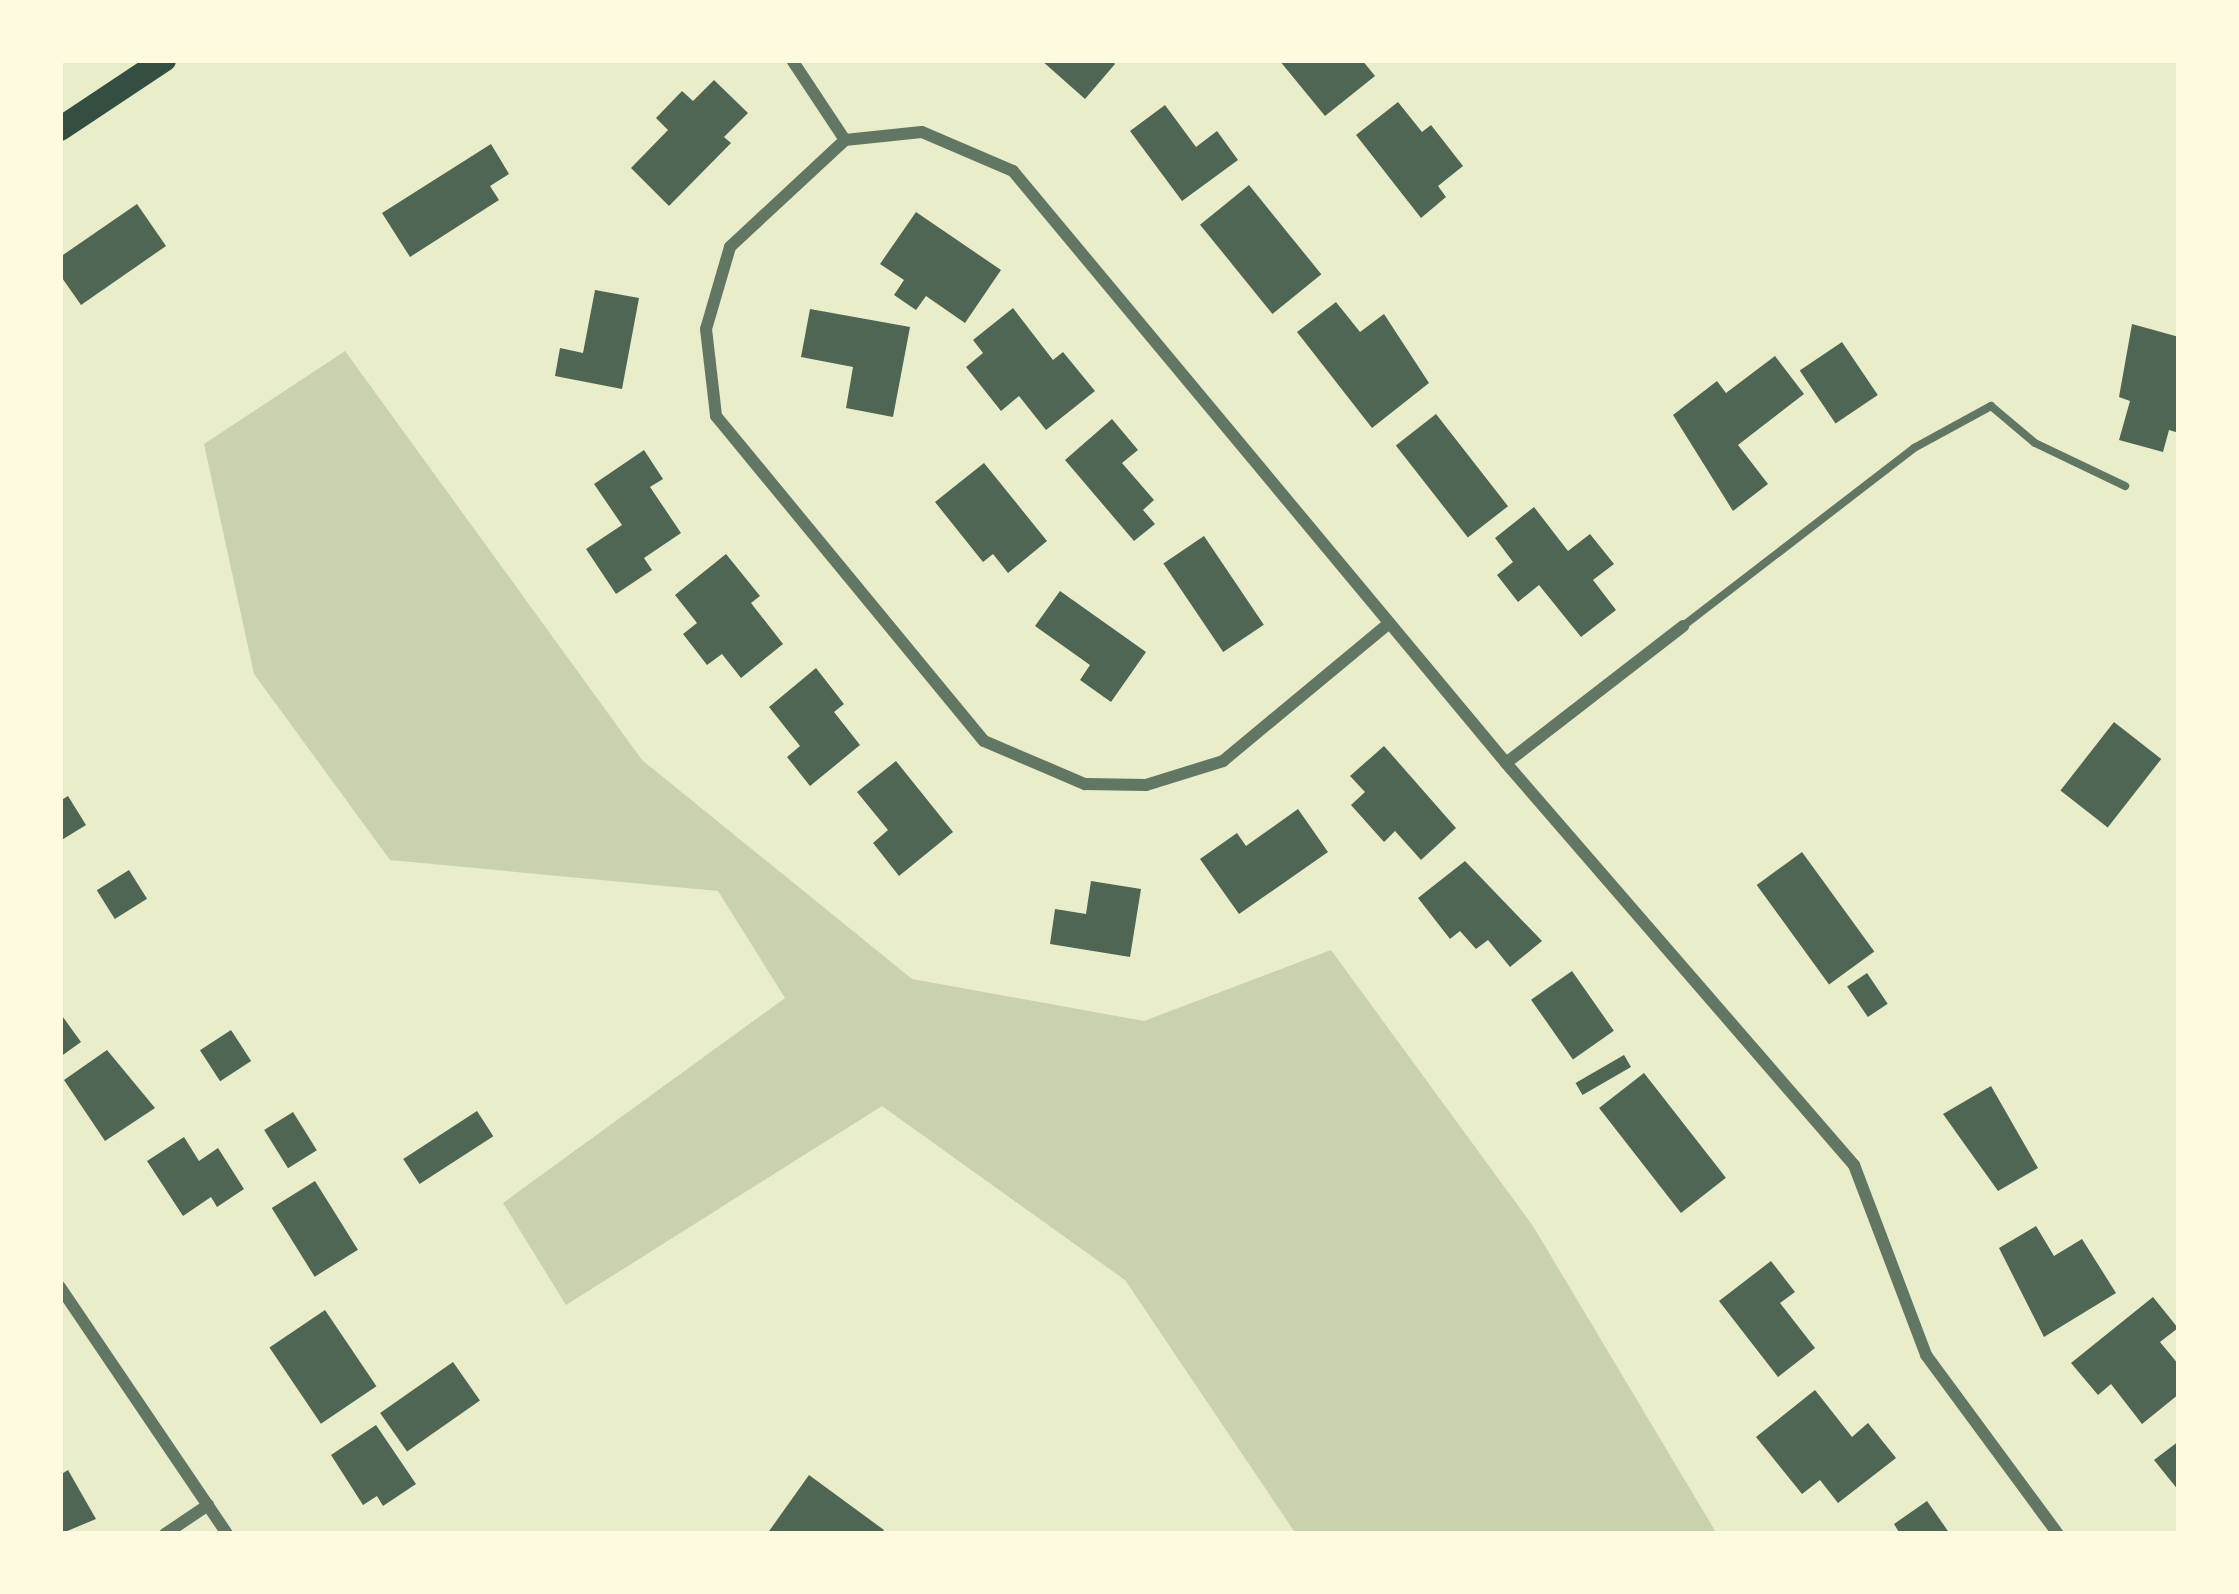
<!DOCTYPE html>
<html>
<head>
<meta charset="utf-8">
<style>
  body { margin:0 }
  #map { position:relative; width:2239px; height:1594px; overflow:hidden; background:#e9edc9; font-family:"Asap Condensed",sans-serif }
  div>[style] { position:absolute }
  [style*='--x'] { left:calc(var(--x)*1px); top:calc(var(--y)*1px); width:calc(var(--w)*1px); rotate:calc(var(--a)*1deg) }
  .green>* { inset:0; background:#cad2ad }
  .building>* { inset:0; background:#4f6655; transform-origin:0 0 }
  .service>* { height:8px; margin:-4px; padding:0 4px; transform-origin:4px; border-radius:4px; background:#617663 }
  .minor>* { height:12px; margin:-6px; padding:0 6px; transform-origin:6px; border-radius:6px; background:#617663 }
  .secondary>* { height:24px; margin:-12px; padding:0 12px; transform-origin:12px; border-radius:12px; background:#344e41 }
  span { translate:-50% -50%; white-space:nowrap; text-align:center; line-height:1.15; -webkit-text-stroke:12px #fefae0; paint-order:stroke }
  .frame { position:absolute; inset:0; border:63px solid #fefae0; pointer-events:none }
</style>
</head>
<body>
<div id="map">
  <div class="green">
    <i style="clip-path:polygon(345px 351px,642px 760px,912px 979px,1144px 1021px,1331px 950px,1533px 1226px,1717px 1534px,1296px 1534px,1125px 1280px,882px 1106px,566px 1305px,503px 1203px,785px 998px,718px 891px,390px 860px,254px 674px,204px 444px)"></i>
  </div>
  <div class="building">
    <i style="clip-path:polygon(1041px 60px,1111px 60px,1115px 64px,1085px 99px)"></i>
    <i style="clip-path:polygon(1279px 60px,1362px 60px,1375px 76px,1325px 116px)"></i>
    <i style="clip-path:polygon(714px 80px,748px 113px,724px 137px,731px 143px,669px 206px,631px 168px,668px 130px,656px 118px,682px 91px,693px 101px)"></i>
    <i style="clip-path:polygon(1398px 102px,1422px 132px,1431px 125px,1463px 166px,1438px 186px,1446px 197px,1421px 218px,1356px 135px)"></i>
    <i style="clip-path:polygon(1165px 105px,1196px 147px,1217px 131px,1238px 160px,1182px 201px,1130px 131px)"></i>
    <i style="clip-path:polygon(491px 144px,509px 174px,490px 186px,499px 200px,410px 257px,382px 213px)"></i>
    <i style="left:1249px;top:185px;width:115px;height:63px;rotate:51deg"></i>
    <i style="clip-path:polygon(137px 204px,166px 246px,81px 305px,60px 275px,60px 257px)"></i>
    <i style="clip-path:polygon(916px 212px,1001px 270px,965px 323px,926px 296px,916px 310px,894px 295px,904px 280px,880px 264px)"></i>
    <i style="clip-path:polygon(595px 290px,639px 298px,622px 389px,555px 376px,560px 348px,583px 353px)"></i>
    <i style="clip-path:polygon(1336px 302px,1360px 332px,1384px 314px,1429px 383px,1372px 428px,1297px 332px)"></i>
    <i style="clip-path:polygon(1013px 308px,1053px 360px,1063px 352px,1095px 391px,1046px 430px,1019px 396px,1001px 411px,966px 367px,983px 353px,973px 340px)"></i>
    <i style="clip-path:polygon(810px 309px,910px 327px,893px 417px,846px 408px,853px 367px,801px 357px)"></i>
    <i style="clip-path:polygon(2132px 324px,2179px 337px,2179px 433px,2169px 430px,2163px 452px,2119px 440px,2130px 401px,2119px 397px)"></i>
    <i style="left:1842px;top:342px;width:64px;height:51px;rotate:56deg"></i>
    <i style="clip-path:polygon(1775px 356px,1804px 394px,1738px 445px,1768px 484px,1733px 511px,1673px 415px,1717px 381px,1726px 393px)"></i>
    <i style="left:1436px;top:414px;width:117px;height:51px;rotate:52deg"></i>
    <i style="clip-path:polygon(1112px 419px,1138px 450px,1122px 463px,1154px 500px,1143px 510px,1155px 524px,1134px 541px,1065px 460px)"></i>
    <i style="clip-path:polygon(644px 450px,663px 479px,650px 487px,681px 533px,644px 558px,652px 570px,616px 594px,586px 549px,622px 525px,594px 484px)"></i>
    <i style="clip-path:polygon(984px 463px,1047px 541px,1008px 573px,993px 554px,983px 562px,935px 502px)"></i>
    <i style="clip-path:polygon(1534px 507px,1568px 551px,1590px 534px,1614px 564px,1593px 580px,1616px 610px,1581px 637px,1539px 585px,1518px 602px,1497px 575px,1513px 562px,1495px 538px)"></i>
    <i style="left:1204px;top:536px;width:107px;height:49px;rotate:56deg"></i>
    <i style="clip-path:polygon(726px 554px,760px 596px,751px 603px,783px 644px,741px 678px,722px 654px,707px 665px,683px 634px,697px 623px,675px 595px)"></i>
    <i style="clip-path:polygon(1060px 591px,1146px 652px,1111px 702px,1080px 680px,1090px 665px,1035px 626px)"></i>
    <i style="clip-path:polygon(816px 668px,844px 704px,834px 712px,860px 745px,810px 786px,787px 757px,800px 746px,769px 707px)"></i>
    <i style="left:2114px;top:722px;width:60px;height:87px;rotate:38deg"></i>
    <i style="clip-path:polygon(1384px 746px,1456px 828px,1421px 860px,1395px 831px,1384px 842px,1351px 805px,1365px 792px,1350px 776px)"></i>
    <i style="clip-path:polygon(896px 761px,953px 832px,899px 876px,873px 843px,888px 830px,857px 792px)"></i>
    <i style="clip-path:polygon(68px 796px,86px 825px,60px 841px,60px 801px)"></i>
    <i style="clip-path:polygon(1298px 809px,1328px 852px,1239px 914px,1200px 859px,1237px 833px,1246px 846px)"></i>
    <i style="left:1802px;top:852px;width:123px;height:56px;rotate:54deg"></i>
    <i style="clip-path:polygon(1465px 861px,1542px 941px,1510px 967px,1488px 940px,1476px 949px,1460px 931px,1450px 939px,1418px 898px)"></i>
    <i style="left:129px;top:870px;width:34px;height:38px;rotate:58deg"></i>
    <i style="clip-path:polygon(1091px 881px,1141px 889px,1130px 957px,1050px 944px,1055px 909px,1086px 914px)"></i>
    <i style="left:1572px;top:971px;width:73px;height:50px;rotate:55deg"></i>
    <i style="left:1867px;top:973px;width:37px;height:24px;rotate:56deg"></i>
    <i style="clip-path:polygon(60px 1013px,81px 1042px,60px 1057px)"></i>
    <i style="left:231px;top:1030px;width:37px;height:37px;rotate:57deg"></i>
    <i style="clip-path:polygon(107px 1050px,155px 1108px,105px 1141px,64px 1080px)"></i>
    <i style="left:1624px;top:1055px;width:14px;height:56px;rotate:60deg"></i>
    <i style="left:1644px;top:1073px;width:133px;height:57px;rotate:52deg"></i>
    <i style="clip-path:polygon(1991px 1086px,2038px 1168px,1998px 1191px,1943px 1114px)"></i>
    <i style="left:477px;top:1111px;width:30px;height:88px;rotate:57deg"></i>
    <i style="left:293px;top:1112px;width:45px;height:34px;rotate:58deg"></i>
    <i style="clip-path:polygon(184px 1137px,199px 1161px,218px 1148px,244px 1189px,217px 1207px,211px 1197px,183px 1216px,147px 1161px)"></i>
    <i style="left:315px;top:1181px;width:81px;height:51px;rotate:58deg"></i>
    <i style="clip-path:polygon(2036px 1226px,2054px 1256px,2082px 1239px,2116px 1293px,2044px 1337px,1999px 1248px)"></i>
    <i style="clip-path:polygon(1771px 1261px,1795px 1292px,1780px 1303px,1815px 1348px,1778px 1377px,1719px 1301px)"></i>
    <i style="clip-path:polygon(2153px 1297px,2178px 1328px,2160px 1342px,2179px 1365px,2179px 1394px,2142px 1424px,2111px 1384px,2098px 1395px,2071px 1363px)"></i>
    <i style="left:325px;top:1310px;width:92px;height:67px;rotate:56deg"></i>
    <i style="left:453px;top:1362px;width:47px;height:89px;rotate:55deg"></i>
    <i style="clip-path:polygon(1815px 1390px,1852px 1437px,1868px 1423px,1896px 1458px,1838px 1503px,1820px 1480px,1802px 1494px,1756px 1437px)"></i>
    <i style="clip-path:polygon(376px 1425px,416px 1484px,383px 1506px,377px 1496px,363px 1505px,331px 1455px)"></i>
    <i style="clip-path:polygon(2179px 1441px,2179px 1491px,2154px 1460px)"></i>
    <i style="clip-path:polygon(68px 1470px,96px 1519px,60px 1534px,60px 1475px)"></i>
    <i style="clip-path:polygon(809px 1475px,884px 1530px,881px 1534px,767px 1534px)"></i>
    <i style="clip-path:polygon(1927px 1501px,1950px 1534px,1900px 1534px,1894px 1524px)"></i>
  </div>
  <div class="service">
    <i style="--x:1683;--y:626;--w:292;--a:-37.6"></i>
    <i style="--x:1914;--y:448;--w:88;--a:-28.6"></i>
    <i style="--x:1991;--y:406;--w:57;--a:40.1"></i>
    <i style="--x:2035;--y:443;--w:100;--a:25.5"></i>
  </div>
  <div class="minor">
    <i style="--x:792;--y:60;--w:96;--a:56.5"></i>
    <i style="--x:845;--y:140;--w:77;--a:-5.9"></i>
    <i style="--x:922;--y:132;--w:99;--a:23.2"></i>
    <i style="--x:1013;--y:171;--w:770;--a:50.21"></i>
    <i style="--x:1506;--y:763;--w:532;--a:49.12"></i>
    <i style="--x:1854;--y:1165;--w:203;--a:69.2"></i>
    <i style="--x:1926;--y:1355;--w:222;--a:53.6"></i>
    <i style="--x:845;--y:140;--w:157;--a:137.1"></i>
    <i style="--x:730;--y:247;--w:85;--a:106.3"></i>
    <i style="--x:706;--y:329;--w:88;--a:83.4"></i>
    <i style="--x:716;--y:416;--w:421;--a:50.5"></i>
    <i style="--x:984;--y:741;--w:110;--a:23.1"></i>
    <i style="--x:1085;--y:784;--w:61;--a:0.9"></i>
    <i style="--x:1146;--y:785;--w:81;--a:-17.3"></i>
    <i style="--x:1223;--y:761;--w:216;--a:-39.7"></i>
    <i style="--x:1506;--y:763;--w:224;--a:-37.7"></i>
    <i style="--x:60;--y:1287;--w:298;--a:55.9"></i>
    <i style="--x:165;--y:1534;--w:52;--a:-34"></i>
  </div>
  <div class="secondary">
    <i style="--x:60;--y:129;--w:125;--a:-33.6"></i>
  </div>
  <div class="frame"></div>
</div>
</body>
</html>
